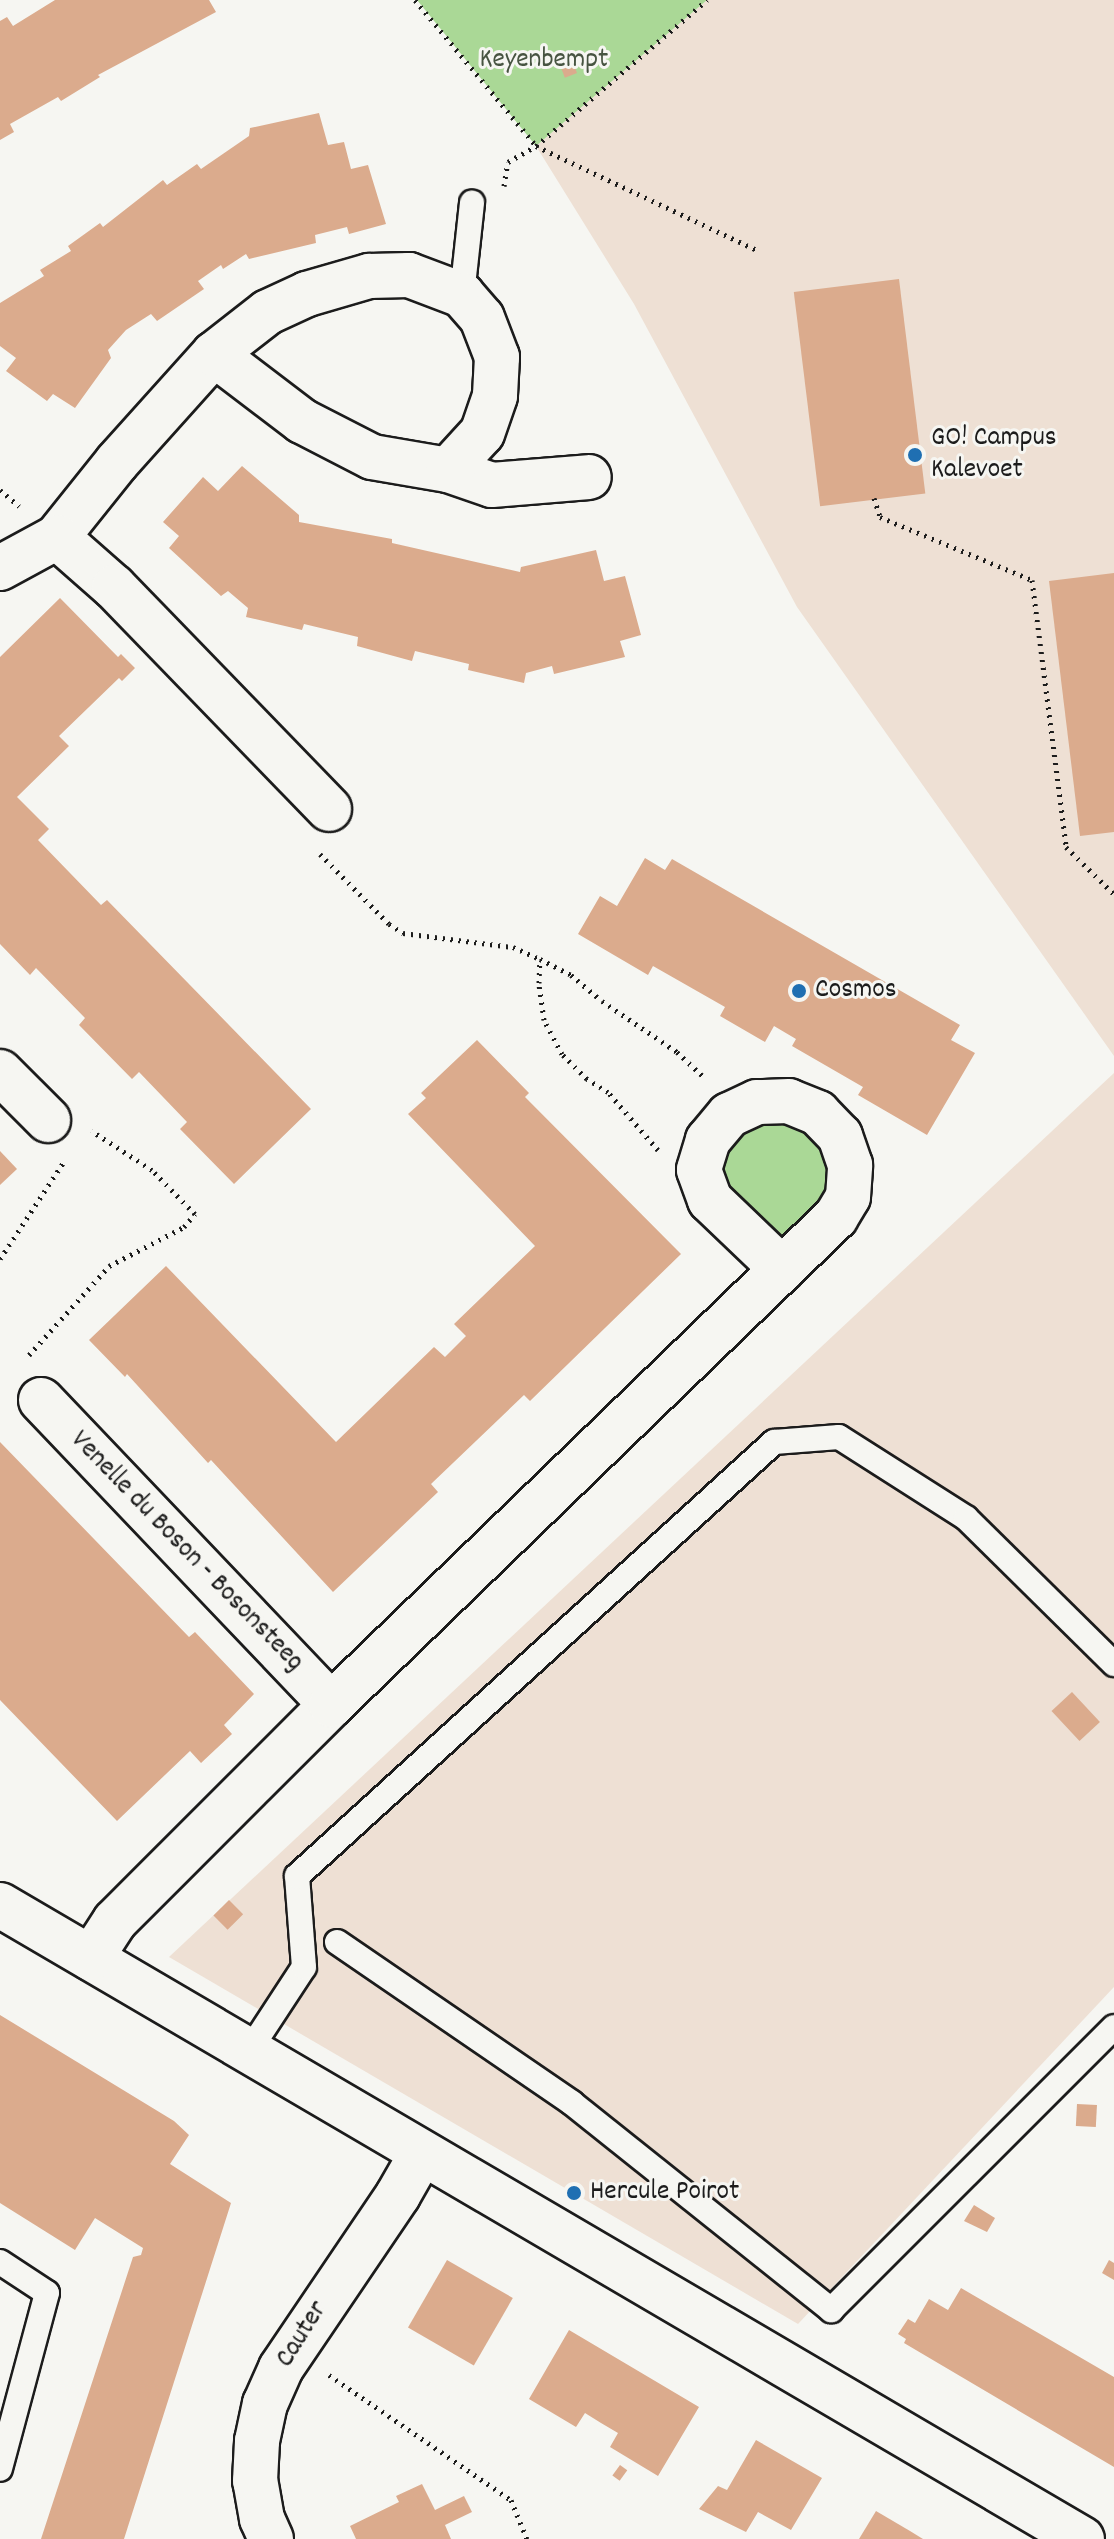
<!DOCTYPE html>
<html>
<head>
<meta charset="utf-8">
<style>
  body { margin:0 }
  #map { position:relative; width:1114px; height:2539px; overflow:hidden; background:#f6f6f2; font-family:Dekko,sans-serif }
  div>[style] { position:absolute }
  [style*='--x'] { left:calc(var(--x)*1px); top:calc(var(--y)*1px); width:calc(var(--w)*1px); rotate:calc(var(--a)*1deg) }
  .built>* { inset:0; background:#eee0d4 }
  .green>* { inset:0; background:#aad896 }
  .building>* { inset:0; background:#dbab8d; transform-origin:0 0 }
  .path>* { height:5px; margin-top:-2.5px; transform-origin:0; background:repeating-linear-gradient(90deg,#1c1c1c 0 2px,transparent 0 8px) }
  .roads { filter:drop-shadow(2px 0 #1c1c1c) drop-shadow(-2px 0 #1c1c1c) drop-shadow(0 2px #1c1c1c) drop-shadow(0 -2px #1c1c1c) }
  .lane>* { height:24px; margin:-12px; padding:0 12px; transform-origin:12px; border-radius:12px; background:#f6f6f2 }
  .street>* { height:44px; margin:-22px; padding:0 22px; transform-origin:22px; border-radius:22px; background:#f6f6f2 }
  .dots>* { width:22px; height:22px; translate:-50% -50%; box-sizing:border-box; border:4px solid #f6f6f2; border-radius:50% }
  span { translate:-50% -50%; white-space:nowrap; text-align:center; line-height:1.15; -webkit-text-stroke:6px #f6f6f2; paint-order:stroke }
  .park-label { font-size:28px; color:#475441 }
  .poi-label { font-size:28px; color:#1c1c1c }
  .left { translate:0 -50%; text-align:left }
  .street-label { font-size:28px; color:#1c1c1c }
</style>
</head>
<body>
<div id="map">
  <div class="built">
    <i style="clip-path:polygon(707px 0,1114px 0,1114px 1056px,797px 607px,634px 304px,536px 146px)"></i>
    <i style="clip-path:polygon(1114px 1073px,1114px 1987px,798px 2324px,169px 1957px)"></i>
  </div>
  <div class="green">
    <i style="clip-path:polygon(417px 0,707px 0,536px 146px)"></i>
    <i style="clip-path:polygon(765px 1115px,819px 1135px,839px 1182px,787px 1241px,771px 1239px,720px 1185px,725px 1137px)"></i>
  </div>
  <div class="building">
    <i style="clip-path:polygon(55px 0,209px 0,216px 12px,98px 75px,100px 77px,61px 101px,58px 97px,10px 124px,14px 132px,0 140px,0 21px,7px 17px,13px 26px)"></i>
    <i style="left:572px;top:60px;width:14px;height:13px;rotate:69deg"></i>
    <i style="clip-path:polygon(319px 113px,328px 145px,344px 142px,351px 169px,368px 165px,386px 224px,349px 234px,347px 227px,315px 235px,316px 243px,249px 259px,246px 254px,223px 269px,221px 265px,198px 281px,204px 289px,157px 321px,151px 314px,126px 330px,108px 350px,111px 358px,75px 408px,53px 394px,47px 401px,6px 371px,16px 358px,0 346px,0 303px,44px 276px,40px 270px,71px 251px,68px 246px,100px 223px,103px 227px,163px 180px,167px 185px,197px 164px,201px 169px,249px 136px,250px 128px)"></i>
    <i style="left:899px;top:279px;width:216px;height:106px;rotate:83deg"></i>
    <i style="clip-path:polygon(242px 466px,299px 515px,299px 522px,392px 539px,392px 543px,520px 572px,521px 567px,596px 550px,604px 581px,625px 576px,641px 635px,620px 641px,625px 657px,554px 674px,552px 666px,526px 673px,524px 683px,468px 670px,469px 664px,415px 651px,412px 661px,357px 646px,358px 637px,304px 624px,302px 630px,246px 617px,248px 608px,228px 591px,221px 596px,169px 548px,179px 536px,163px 522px,203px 477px,218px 491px)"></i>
    <i style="clip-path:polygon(1114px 573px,1114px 832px,1080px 836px,1049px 581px)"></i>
    <i style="clip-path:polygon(60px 598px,118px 657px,121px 654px,135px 668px,122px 681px,119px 678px,59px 736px,69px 746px,17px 797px,49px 829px,38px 840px,101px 905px,107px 900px,311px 1109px,234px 1184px,180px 1129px,187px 1122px,139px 1072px,132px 1079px,79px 1025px,85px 1018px,36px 968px,30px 975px,0 944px,0 657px)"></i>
    <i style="clip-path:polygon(645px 858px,665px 870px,672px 859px,960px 1025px,951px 1040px,975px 1053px,927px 1135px,858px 1095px,863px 1087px,792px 1046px,796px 1039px,774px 1026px,765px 1042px,720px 1016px,725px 1007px,653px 966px,648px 975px,578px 934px,600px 896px,617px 906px)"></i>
    <i style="clip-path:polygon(477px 1040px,529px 1093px,525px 1097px,681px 1254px,530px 1401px,524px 1395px,431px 1484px,438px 1492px,333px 1592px,211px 1460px,208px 1463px,127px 1374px,125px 1377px,89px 1340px,166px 1266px,336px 1442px,434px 1347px,445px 1357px,466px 1336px,454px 1324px,535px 1246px,408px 1114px,426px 1098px,421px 1093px)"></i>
    <i style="clip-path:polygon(0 1151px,17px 1169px,0 1185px)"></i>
    <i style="clip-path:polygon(0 1442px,189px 1637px,195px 1632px,254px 1694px,224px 1725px,232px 1734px,201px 1763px,190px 1751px,117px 1821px,0 1700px)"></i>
    <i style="left:1072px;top:1692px;width:41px;height:28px;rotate:47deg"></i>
    <i style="left:229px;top:1900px;width:20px;height:22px;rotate:45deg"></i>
    <i style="clip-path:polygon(0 2015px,174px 2121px,189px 2135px,170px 2164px,231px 2203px,124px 2539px,41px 2539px,133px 2257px,141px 2255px,143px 2248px,95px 2218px,75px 2250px,0 2203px)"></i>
    <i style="left:1077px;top:2104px;width:20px;height:22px;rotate:3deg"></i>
    <i style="clip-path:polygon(974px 2205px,995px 2218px,987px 2232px,964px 2221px)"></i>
    <i style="left:447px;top:2260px;width:76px;height:78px;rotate:30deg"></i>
    <i style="clip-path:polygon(1109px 2260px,1114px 2263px,1114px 2280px,1102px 2273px)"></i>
    <i style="clip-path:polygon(961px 2288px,1114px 2377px,1114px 2467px,904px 2343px,906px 2339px,898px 2334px,908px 2319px,915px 2323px,929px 2299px,948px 2310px)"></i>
    <i style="clip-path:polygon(569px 2330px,699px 2407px,658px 2476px,610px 2447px,618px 2433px,601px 2423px,585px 2413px,576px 2427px,529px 2399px)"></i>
    <i style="clip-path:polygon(756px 2440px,822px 2478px,791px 2530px,758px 2512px,746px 2532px,699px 2509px,718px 2486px,727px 2490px)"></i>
    <i style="left:620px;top:2465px;width:9px;height:13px;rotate:36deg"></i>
    <i style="clip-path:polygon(422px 2484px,435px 2510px,464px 2496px,472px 2512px,445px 2525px,451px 2539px,356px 2539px,350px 2526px,399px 2502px,396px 2496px)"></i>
    <i style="clip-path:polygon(876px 2511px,910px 2531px,923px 2539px,859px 2539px)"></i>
  </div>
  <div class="path">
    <i style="--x:415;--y:0;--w:190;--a:50.3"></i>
    <i style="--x:536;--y:146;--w:225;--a:-40.5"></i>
    <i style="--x:504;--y:186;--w:24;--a:-81"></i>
    <i style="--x:508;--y:162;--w:32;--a:-30"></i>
    <i style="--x:536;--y:146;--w:244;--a:25.2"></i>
    <i style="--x:0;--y:490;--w:25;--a:40"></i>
    <i style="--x:874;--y:498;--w:20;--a:72"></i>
    <i style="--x:880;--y:517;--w:165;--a:22.5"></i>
    <i style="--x:1032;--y:580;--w:269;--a:82.7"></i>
    <i style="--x:1066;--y:847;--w:67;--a:44.4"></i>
    <i style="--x:320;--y:854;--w:98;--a:45.4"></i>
    <i style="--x:389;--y:924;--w:17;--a:33"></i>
    <i style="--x:403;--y:933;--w:111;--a:7.3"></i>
    <i style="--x:513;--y:947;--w:30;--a:24"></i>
    <i style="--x:658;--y:1150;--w:77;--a:-130.8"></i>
    <i style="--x:608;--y:1092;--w:25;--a:-148"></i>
    <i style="--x:587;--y:1079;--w:35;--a:-135"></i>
    <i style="--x:562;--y:1054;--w:38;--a:-118"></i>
    <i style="--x:544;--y:1020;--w:37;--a:-98"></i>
    <i style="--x:539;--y:983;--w:24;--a:-88"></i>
    <i style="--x:540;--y:959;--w:35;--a:27"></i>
    <i style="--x:571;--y:975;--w:40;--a:40"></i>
    <i style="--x:602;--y:1001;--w:91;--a:34.2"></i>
    <i style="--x:677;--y:1052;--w:38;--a:43"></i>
    <i style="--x:0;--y:1259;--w:115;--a:-56.7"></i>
    <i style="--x:29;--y:1355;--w:120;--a:-48"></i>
    <i style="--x:109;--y:1266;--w:85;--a:-27.5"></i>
    <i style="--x:184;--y:1227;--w:17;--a:-50"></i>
    <i style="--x:195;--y:1214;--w:62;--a:-134.3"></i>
    <i style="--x:152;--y:1170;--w:72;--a:-147"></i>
    <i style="--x:329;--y:2375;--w:221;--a:34.5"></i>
    <i style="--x:511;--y:2500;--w:42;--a:67.7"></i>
  </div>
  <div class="roads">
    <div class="lane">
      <i style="--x:462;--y:295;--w:93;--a:-83.8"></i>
      <i style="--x:337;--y:1942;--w:285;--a:34.4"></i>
      <i style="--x:572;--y:2103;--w:332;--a:38.6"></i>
      <i style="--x:831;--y:2310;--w:400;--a:-45"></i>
      <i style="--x:249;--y:2051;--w:100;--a:-56.8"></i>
      <i style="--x:304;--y:1967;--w:91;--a:-94.4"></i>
      <i style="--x:297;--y:1876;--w:645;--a:-42.3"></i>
      <i style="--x:774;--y:1442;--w:65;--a:-4.4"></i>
      <i style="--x:839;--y:1437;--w:151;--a:32.5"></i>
      <i style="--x:966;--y:1518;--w:208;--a:44.6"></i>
      <i style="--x:0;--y:2262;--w:56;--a:33.4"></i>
      <i style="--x:47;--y:2293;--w:182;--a:105"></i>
    </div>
    <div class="street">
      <i style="--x:214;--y:354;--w:111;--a:37.3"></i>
      <i style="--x:302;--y:421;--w:79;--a:27.2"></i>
      <i style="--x:372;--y:457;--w:77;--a:9.7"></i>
      <i style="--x:448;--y:470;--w:46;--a:18.8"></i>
      <i style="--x:492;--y:485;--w:97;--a:-4.7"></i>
      <i style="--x:57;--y:537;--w:96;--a:-51.3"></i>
      <i style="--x:117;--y:462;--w:145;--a:-48.1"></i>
      <i style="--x:214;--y:354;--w:68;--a:-37.9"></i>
      <i style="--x:268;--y:312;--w:43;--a:-24.8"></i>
      <i style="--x:307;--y:294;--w:65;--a:-16.2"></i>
      <i style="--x:369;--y:276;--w:40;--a:-1.4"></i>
      <i style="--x:409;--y:275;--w:57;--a:20.7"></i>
      <i style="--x:462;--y:295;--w:30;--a:49"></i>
      <i style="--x:482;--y:318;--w:42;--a:69"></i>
      <i style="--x:497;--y:357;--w:39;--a:93"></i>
      <i style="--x:495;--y:396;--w:39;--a:109"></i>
      <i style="--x:482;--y:433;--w:50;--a:132.6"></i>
      <i style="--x:0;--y:568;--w:65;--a:-28.5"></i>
      <i style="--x:57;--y:537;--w:76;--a:41.3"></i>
      <i style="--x:114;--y:587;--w:309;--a:45.9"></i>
      <i style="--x:0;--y:1072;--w:68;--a:45"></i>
      <i style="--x:41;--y:1400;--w:421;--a:46.4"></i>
      <i style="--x:0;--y:1905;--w:1254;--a:30.37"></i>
      <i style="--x:91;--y:1958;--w:44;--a:-57"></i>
      <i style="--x:115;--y:1921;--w:305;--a:-45"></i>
      <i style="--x:331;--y:1705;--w:702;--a:-44.02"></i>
      <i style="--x:836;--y:1217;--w:23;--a:-59"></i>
      <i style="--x:848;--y:1197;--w:32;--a:-86"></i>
      <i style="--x:850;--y:1165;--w:31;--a:-109"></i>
      <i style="--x:840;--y:1136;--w:32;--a:-134"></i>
      <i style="--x:818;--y:1113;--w:31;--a:-158"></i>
      <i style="--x:789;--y:1101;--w:32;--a:178"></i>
      <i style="--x:757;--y:1102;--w:31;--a:155"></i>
      <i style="--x:729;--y:1115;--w:33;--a:130"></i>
      <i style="--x:708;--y:1140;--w:31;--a:107"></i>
      <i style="--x:699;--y:1170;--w:32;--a:70"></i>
      <i style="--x:710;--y:1200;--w:100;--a:43.8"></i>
      <i style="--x:271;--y:2539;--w:22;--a:-114"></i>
      <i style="--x:262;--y:2519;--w:39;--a:-100"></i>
      <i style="--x:255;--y:2481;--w:40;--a:-87.1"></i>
      <i style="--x:257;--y:2441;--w:38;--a:-78"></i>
      <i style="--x:265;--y:2404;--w:39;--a:-66"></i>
      <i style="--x:281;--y:2368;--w:209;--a:-55.9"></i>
      <i style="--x:398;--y:2195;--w:48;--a:-60.3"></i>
    </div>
  </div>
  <div class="dots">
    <i style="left:915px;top:455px;background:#1f6fb2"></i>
    <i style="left:799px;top:991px;background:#1f6fb2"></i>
    <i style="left:574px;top:2193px;background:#1f6fb2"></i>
  </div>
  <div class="park-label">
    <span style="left:544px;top:61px">Keyenbempt</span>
  </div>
  <div class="poi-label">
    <span class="left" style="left:931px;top:455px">GO! Campus<br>Kalevoet</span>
    <span class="left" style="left:815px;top:991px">Cosmos</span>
    <span class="left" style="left:590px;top:2193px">Hercule Poirot</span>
  </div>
  <div class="street-label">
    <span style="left:186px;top:1552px;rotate:46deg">Venelle du Boson - Bosonsteeg</span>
    <span style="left:303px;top:2335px;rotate:-58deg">Cauter</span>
  </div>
</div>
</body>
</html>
